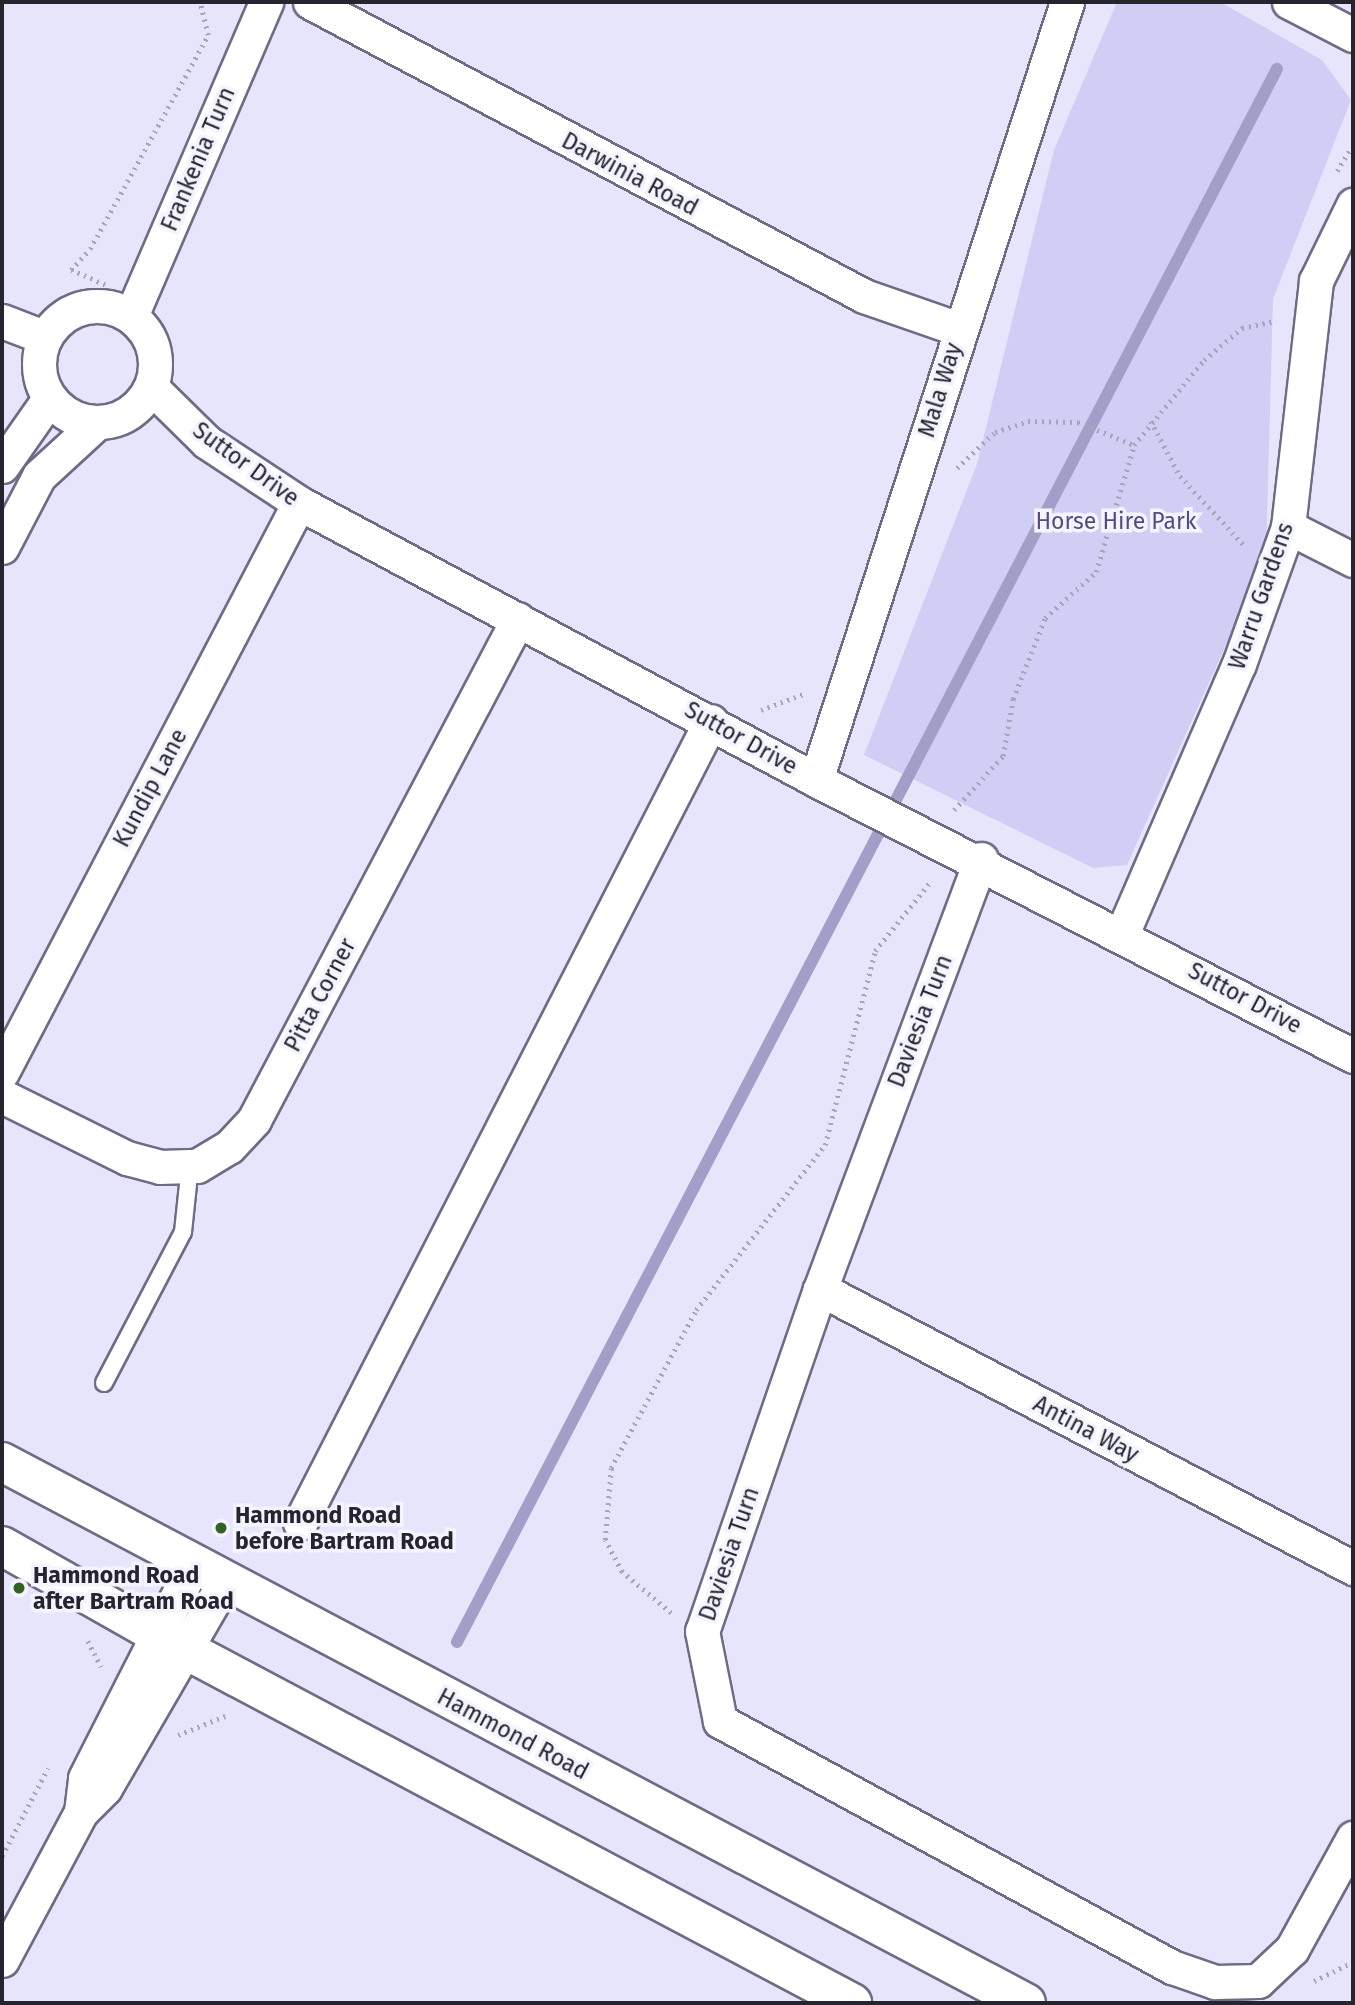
<!DOCTYPE html>
<html>
<head>
<meta charset="utf-8">
<style>
  body { margin:0 }
  #map { position:relative; width:1355px; height:2005px; overflow:hidden; background:#e6e5fb; font-family:"Fira Sans",sans-serif }
  div>[style] { position:absolute }
  [style*='--x'] { left:calc(var(--x)*1px); top:calc(var(--y)*1px); width:calc(var(--w)*1px); rotate:calc(var(--a)*1deg) }
  .green>* { inset:0; background:#d1cef6 }
  .stream>* { height:12px; margin:-6px; padding:0 6px; transform-origin:6px; border-radius:6px; background:#a29ec8 }
  .path>* { height:4.5px; margin-top:-2.25px; transform-origin:0; background:repeating-linear-gradient(90deg,#a6a5b7 0 2px,transparent 0 7px) }
  .roads { filter:drop-shadow(2px 0 #6d6c84) drop-shadow(-2px 0 #6d6c84) drop-shadow(0 2px #6d6c84) drop-shadow(0 -2px #6d6c84) }
  .service>* { height:16px; margin:-8px; padding:0 8px; transform-origin:8px; border-radius:8px; background:#fff }
  .minor>* { height:33px; margin:-16.5px; padding:0 16.5px; transform-origin:16.5px; border-radius:16.5px; background:#fff }
  .minor>.ring { margin:-16.5px; padding:0; box-sizing:content-box; background:none; border:33px solid #fff; border-radius:50% }
  .secondary>* { height:38px; margin:-19px; padding:0 19px; transform-origin:19px; border-radius:19px; background:#fff }
  .dots>* { width:19px; height:19px; translate:-50% -50%; box-sizing:border-box; border:4px solid #f4f4ff; border-radius:50% }
  span { translate:-50% -50%; white-space:nowrap; text-align:center; line-height:1.15; -webkit-text-stroke:7px #f4f4ff; paint-order:stroke }
  .street-label { font-size:23px; color:#26252f }
  .park-label { font-size:23px; color:#534b83 }
  .poi-label { font-size:23px; color:#26252f; font-weight:700 }
  .left { translate:0 -50%; text-align:left }
  .frame { position:absolute; inset:0; border:4px solid #26252f; pointer-events:none }
</style>
</head>
<body>
<div id="map">
  <div class="green">
    <i style="clip-path:polygon(1117px 2px,1220px 2px,1322px 60px,1351px 100px,1273px 299px,1266px 556px,1127px 865px,1093px 868px,864px 755px,977px 464px,1054px 150px)"></i>
  </div>
  <div class="stream">
    <i style="--x:457;--y:1642;--w:1774;--a:-62.47"></i>
  </div>
  <div class="path">
    <i style="--x:1337;--y:171;--w:27;--a:-59"></i>
    <i style="--x:105;--y:285;--w:37;--a:-156"></i>
    <i style="--x:71;--y:270;--w:28;--a:-48"></i>
    <i style="--x:90;--y:249;--w:244;--a:-61.1"></i>
    <i style="--x:208;--y:35;--w:34;--a:-104"></i>
    <i style="--x:157;--y:338;--w:19;--a:58"></i>
    <i style="--x:1151;--y:421;--w:62;--a:62.2"></i>
    <i style="--x:1180;--y:476;--w:93;--a:47.2"></i>
    <i style="--x:957;--y:468;--w:52;--a:-43.5"></i>
    <i style="--x:995;--y:432;--w:35;--a:-18"></i>
    <i style="--x:1028;--y:421;--w:50;--a:1.1"></i>
    <i style="--x:1078;--y:422;--w:61;--a:22.3"></i>
    <i style="--x:1134;--y:445;--w:110;--a:-50.5"></i>
    <i style="--x:1204;--y:360;--w:50;--a:-40.1"></i>
    <i style="--x:1242;--y:328;--w:35;--a:-12"></i>
    <i style="--x:761;--y:710;--w:48;--a:-20.7"></i>
    <i style="--x:954;--y:810;--w:73;--a:-47.8"></i>
    <i style="--x:1003;--y:756;--w:58;--a:-80"></i>
    <i style="--x:1013;--y:699;--w:87;--a:-68.4"></i>
    <i style="--x:1045;--y:618;--w:69;--a:-42"></i>
    <i style="--x:1096;--y:572;--w:133;--a:-73.3"></i>
    <i style="--x:671;--y:1613;--w:64;--a:-140.1"></i>
    <i style="--x:622;--y:1572;--w:36;--a:-118"></i>
    <i style="--x:605;--y:1540;--w:72;--a:-85.2"></i>
    <i style="--x:611;--y:1468;--w:179;--a:-61.7"></i>
    <i style="--x:696;--y:1310;--w:209;--a:-52"></i>
    <i style="--x:825;--y:1145;--w:200;--a:-75.5"></i>
    <i style="--x:875;--y:951;--w:90;--a:-51.3"></i>
    <i style="--x:88;--y:1641;--w:29;--a:63"></i>
    <i style="--x:178;--y:1735;--w:51;--a:-22"></i>
    <i style="--x:2;--y:1856;--w:99;--a:-62.4"></i>
    <i style="--x:1314;--y:1981;--w:43;--a:-26"></i>
  </div>
  <div class="roads">
    <div class="service">
      <i style="--x:104;--y:1383;--w:170;--a:-62.4"></i>
      <i style="--x:183;--y:1232;--w:67;--a:-84"></i>
    </div>
    <div class="minor">
      <i style="--x:310;--y:2;--w:627;--a:27.95"></i>
      <i style="--x:864;--y:296;--w:101;--a:19.2"></i>
      <i style="--x:1289;--y:2;--w:72;--a:27.3"></i>
      <i class="ring" style="left:39px;top:306px;width:83px;height:83px"></i>
      <i style="--x:131;--y:316;--w:342;--a:-66.7"></i>
      <i style="--x:2;--y:321;--w:45;--a:20.9"></i>
      <i style="--x:151;--y:387;--w:78;--a:44.5"></i>
      <i style="--x:207;--y:442;--w:110;--a:33.5"></i>
      <i style="--x:299;--y:503;--w:587;--a:28.18"></i>
      <i style="--x:816;--y:780;--w:604;--a:27.2"></i>
      <i style="--x:2;--y:466;--w:82;--a:-55"></i>
      <i style="--x:1288;--y:527;--w:73;--a:26.9"></i>
      <i style="--x:2;--y:547;--w:80;--a:-62.5"></i>
      <i style="--x:39;--y:476;--w:80;--a:-42.5"></i>
      <i style="--x:816;--y:780;--w:817;--a:-72.12"></i>
      <i style="--x:981;--y:859;--w:459;--a:110.5"></i>
      <i style="--x:820;--y:1289;--w:362;--a:109"></i>
      <i style="--x:702;--y:1631;--w:92;--a:78.7"></i>
      <i style="--x:720;--y:1721;--w:515;--a:28.56"></i>
      <i style="--x:1172;--y:1967;--w:46;--a:19.2"></i>
      <i style="--x:1215;--y:1982;--w:43;--a:-1.3"></i>
      <i style="--x:1258;--y:1981;--w:47;--a:-43.3"></i>
      <i style="--x:1292;--y:1949;--w:127;--a:-61.2"></i>
      <i style="--x:1122;--y:934;--w:294;--a:-66.6"></i>
      <i style="--x:1239;--y:664;--w:145;--a:-70.3"></i>
      <i style="--x:1288;--y:527;--w:248;--a:-83.5"></i>
      <i style="--x:1316;--y:281;--w:85;--a:-64"></i>
      <i style="--x:2;--y:1072;--w:642;--a:-62.44"></i>
      <i style="--x:2;--y:1096;--w:140;--a:26.4"></i>
      <i style="--x:127;--y:1158;--w:34;--a:15"></i>
      <i style="--x:160;--y:1167;--w:37;--a:-2"></i>
      <i style="--x:197;--y:1166;--w:37;--a:-31"></i>
      <i style="--x:229;--y:1147;--w:37;--a:-47"></i>
      <i style="--x:254;--y:1120;--w:566;--a:-62.21"></i>
      <i style="--x:820;--y:1289;--w:602;--a:27.63"></i>
      <i style="--x:300;--y:1523;--w:901;--a:-62.87"></i>
      <i style="--x:81;--y:1812;--w:34;--a:-83"></i>
      <i style="--x:85;--y:1778;--w:239;--a:-63.1"></i>
      <i style="--x:2;--y:1960;--w:168;--a:-61.9"></i>
      <i style="--x:81;--y:1812;--w:34;--a:-45"></i>
      <i style="--x:105;--y:1788;--w:237;--a:-59.9"></i>
    </div>
    <div class="secondary">
      <i style="--x:2;--y:1462;--w:1158;--a:27.85"></i>
      <i style="--x:2;--y:1546;--w:211;--a:29.5"></i>
      <i style="--x:186;--y:1650;--w:754;--a:27.92"></i>
    </div>
  </div>
  <div class="dots">
    <i style="left:221px;top:1528px;background:#336323"></i>
    <i style="left:19px;top:1588px;background:#336323"></i>
  </div>
  <div class="street-label">
    <span style="left:198px;top:159px;rotate:-67deg">Frankenia Turn</span>
    <span style="left:630px;top:174px;rotate:28deg">Darwinia Road</span>
    <span style="left:940px;top:390px;rotate:-73deg">Mala Way</span>
    <span style="left:246px;top:464px;rotate:36deg">Suttor Drive</span>
    <span style="left:1261px;top:596px;rotate:-71deg">Warru Gardens</span>
    <span style="left:741px;top:738px;rotate:29deg">Suttor Drive</span>
    <span style="left:150px;top:788px;rotate:-62deg">Kundip Lane</span>
    <span style="left:320px;top:995px;rotate:-62deg">Pitta Corner</span>
    <span style="left:1245px;top:998px;rotate:28deg">Suttor Drive</span>
    <span style="left:920px;top:1021px;rotate:-69deg">Daviesia Turn</span>
    <span style="left:1086px;top:1429px;rotate:28deg">Antina Way</span>
    <span style="left:729px;top:1554px;rotate:-71deg">Daviesia Turn</span>
    <span style="left:513px;top:1734px;rotate:28deg">Hammond Road</span>
  </div>
  <div class="park-label">
    <span style="left:1116px;top:521px">Horse Hire Park</span>
  </div>
  <div class="poi-label">
    <span class="left" style="left:235px;top:1528px">Hammond Road<br>before Bartram Road</span>
    <span class="left" style="left:33px;top:1588px">Hammond Road<br>after Bartram Road</span>
  </div>
  <div class="frame"></div>
</div>
</body>
</html>
